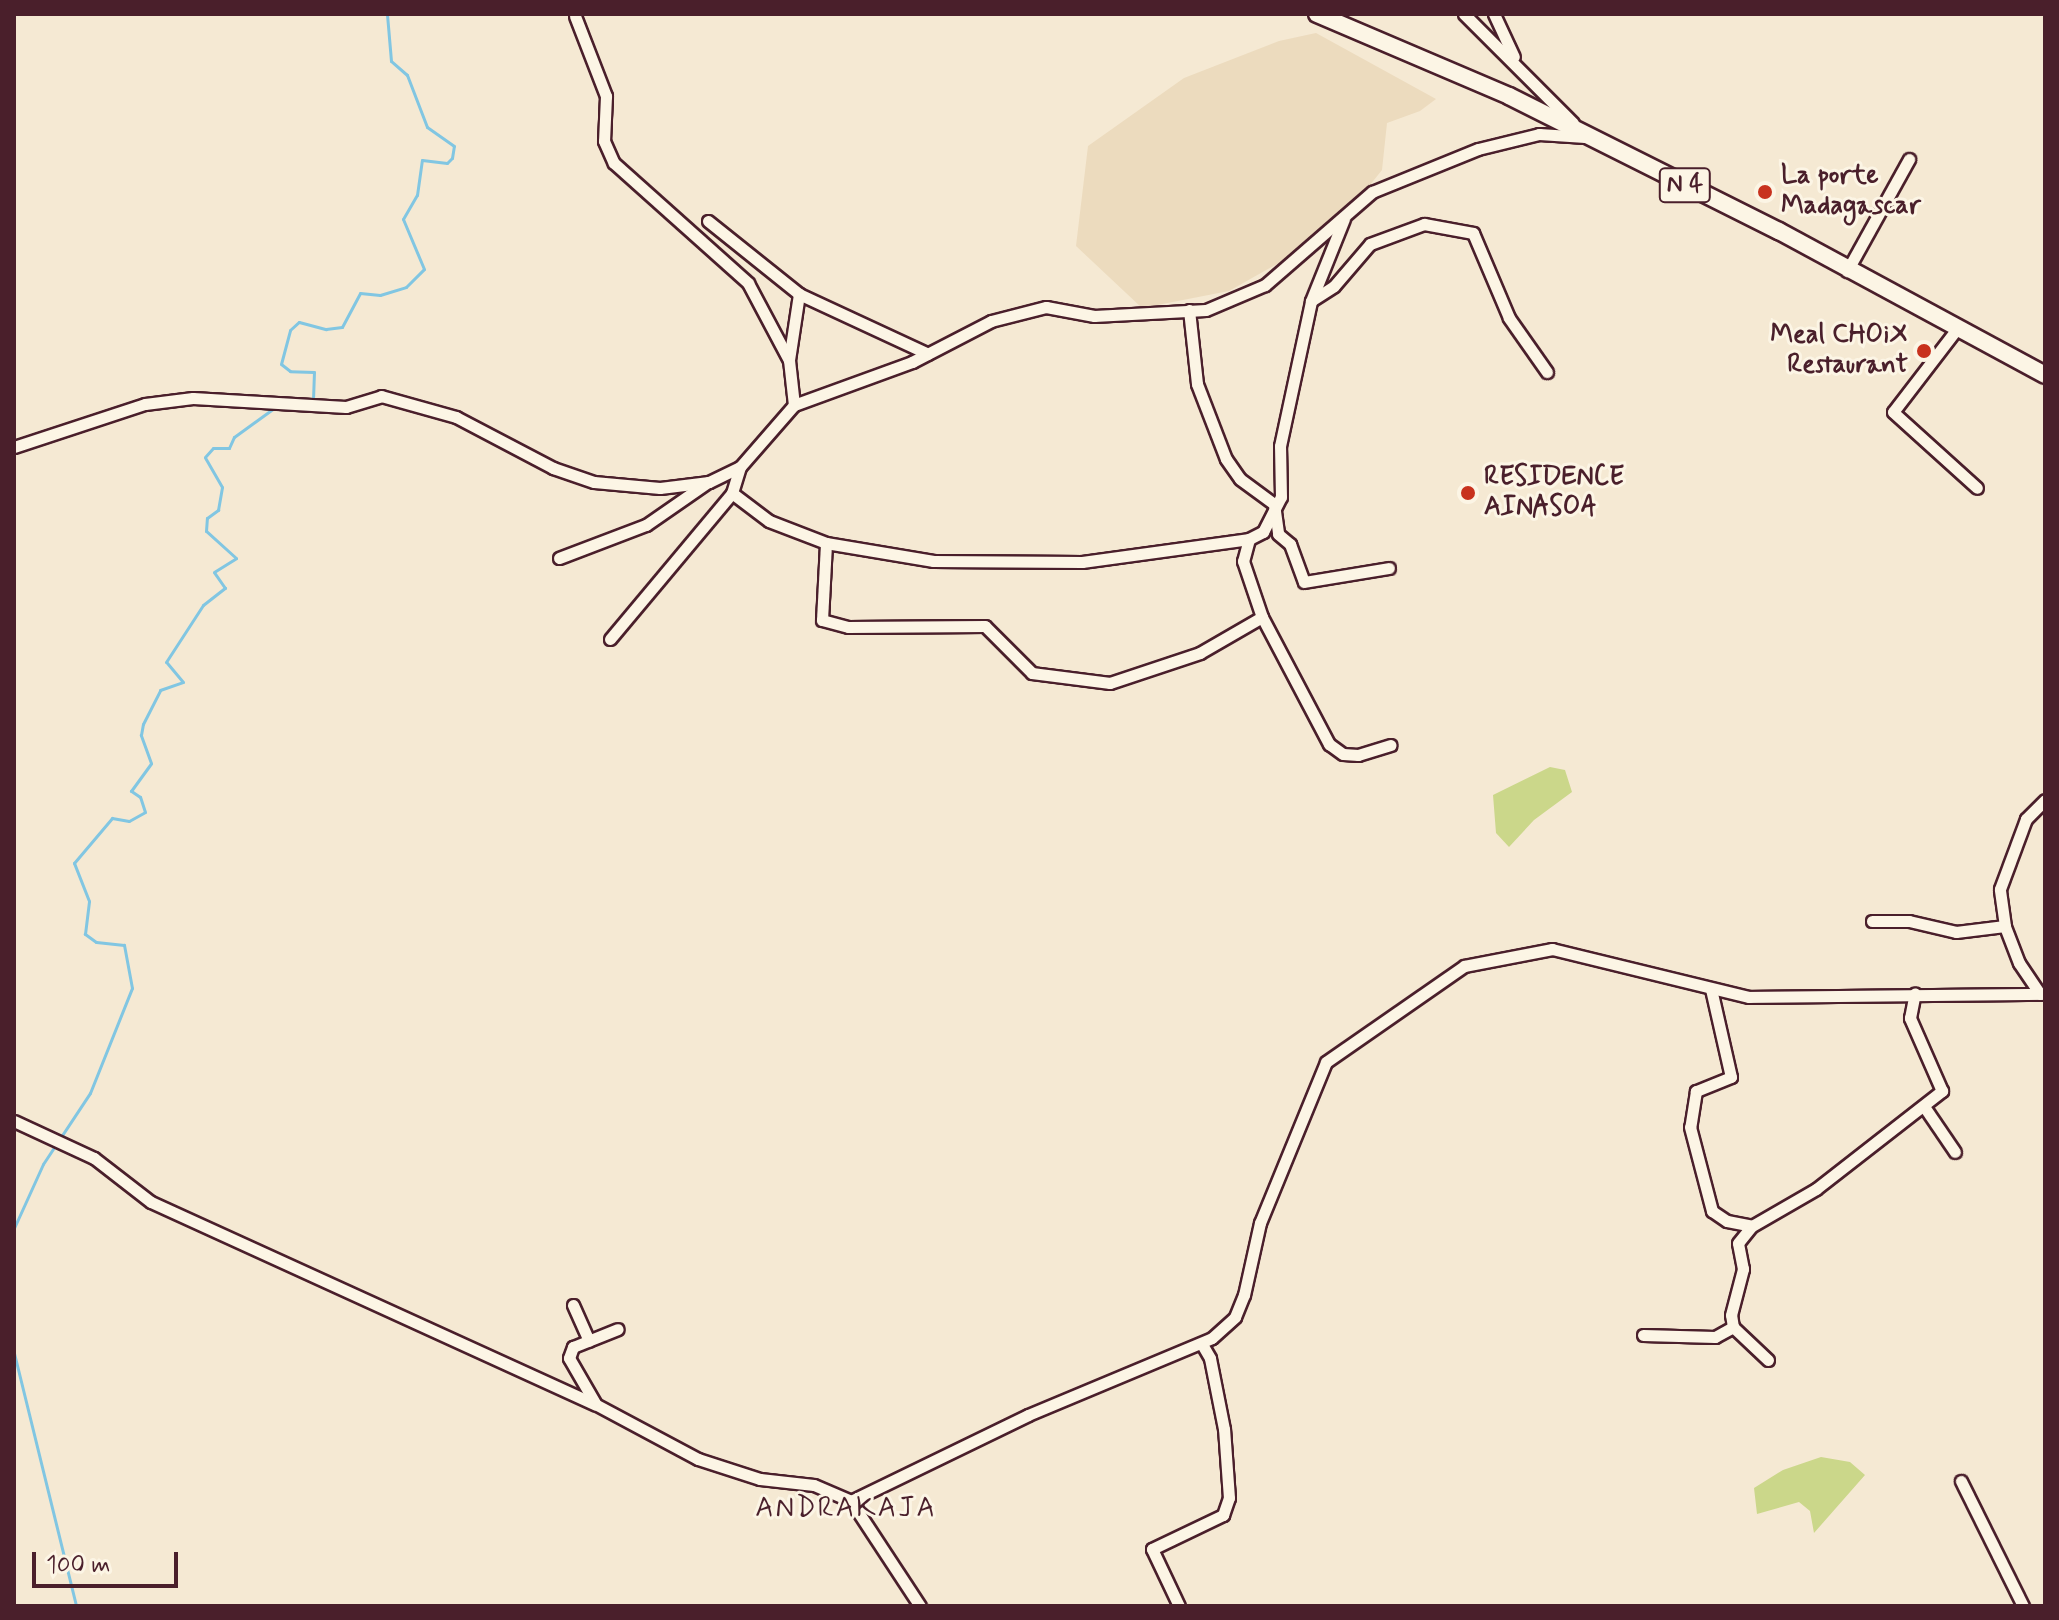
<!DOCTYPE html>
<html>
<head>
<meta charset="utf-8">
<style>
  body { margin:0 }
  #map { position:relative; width:2059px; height:1620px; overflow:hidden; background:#f5e9d3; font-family:Mynerve,sans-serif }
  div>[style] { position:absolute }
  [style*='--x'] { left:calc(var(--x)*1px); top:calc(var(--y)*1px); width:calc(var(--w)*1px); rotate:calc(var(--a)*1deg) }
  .built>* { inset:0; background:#ecdbbe }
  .green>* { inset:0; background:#cbd78a }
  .stream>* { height:3px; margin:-1.5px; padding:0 1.5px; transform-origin:1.5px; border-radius:1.5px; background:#81c6e2 }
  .roads { filter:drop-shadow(2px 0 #4a1f2b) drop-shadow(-2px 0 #4a1f2b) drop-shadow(0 2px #4a1f2b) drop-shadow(0 -2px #4a1f2b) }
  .street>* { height:11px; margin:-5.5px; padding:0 5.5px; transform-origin:5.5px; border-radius:5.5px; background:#fcf5e5 }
  .primary>* { height:16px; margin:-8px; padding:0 8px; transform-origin:8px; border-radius:8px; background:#fcf5e5 }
  .dots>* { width:22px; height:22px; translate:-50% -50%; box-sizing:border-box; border:4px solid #fcf5e5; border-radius:50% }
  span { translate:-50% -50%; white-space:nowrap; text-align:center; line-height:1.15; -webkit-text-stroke:6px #fcf5e5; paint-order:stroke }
  .shield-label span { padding:2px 6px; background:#fcf5e5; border:2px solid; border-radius:6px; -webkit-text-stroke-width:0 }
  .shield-label { font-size:24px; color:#4a1f2b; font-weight:700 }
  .poi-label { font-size:26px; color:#4a1f2b; font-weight:700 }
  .left { translate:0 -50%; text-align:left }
  .right { translate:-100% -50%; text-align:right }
  .neighbourhood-label { font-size:28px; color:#4a1f2b; letter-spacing:2px }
  .frame { position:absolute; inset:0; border:16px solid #4a1f2b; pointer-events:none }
  .scale { position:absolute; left:32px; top:1552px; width:146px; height:36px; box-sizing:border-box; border:4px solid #4a1f2b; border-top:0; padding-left:10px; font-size:24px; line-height:28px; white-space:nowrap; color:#4a1f2b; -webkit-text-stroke:6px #fcf5e5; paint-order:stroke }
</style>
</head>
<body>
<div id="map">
  <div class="built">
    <i style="clip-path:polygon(1316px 33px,1436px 99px,1420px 111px,1387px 123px,1382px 170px,1362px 195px,1286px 259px,1229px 291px,1142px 308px,1076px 246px,1088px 146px,1184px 78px,1279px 41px)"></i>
  </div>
  <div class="green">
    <i style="clip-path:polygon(1550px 767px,1565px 770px,1572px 792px,1534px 820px,1509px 847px,1496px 833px,1493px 795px)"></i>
    <i style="clip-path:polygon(1821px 1457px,1850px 1462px,1865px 1475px,1814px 1533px,1810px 1511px,1799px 1502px,1757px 1514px,1754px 1488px,1783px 1470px)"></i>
  </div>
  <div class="stream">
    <i style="--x:313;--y:400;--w:28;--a:-88"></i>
    <i style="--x:314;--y:372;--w:24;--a:-178"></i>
    <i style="--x:290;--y:371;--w:11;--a:-142"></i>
    <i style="--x:281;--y:364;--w:35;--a:-75"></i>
    <i style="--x:290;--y:330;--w:12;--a:-42"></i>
    <i style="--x:299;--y:322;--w:28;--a:15"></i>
    <i style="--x:326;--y:329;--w:16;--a:-7"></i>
    <i style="--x:342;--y:327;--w:38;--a:-62"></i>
    <i style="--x:360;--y:293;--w:20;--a:6"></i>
    <i style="--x:380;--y:295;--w:27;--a:-17"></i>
    <i style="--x:406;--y:287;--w:25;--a:-45"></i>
    <i style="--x:424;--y:269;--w:54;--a:-112.8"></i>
    <i style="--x:403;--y:219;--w:28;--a:-60"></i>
    <i style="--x:417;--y:195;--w:35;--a:-82"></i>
    <i style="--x:422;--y:160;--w:25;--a:7"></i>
    <i style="--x:447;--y:163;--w:7;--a:-45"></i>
    <i style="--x:452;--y:158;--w:12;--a:-81"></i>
    <i style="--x:454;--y:146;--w:33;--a:-145"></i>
    <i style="--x:427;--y:127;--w:56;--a:-111"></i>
    <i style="--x:407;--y:75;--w:21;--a:-139"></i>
    <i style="--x:391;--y:61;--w:47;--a:-94.9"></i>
    <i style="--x:14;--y:1228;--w:70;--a:-65.6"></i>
    <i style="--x:43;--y:1164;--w:85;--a:-56.5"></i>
    <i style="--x:90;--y:1093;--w:113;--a:-68.2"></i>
    <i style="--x:132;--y:988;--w:44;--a:-100.5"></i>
    <i style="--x:124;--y:945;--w:28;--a:-174"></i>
    <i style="--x:96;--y:942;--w:14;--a:-144"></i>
    <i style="--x:85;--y:934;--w:33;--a:-83"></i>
    <i style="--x:89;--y:901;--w:41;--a:-111.5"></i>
    <i style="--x:74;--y:863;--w:59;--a:-49.8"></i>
    <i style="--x:112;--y:818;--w:17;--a:10"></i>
    <i style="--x:129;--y:821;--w:18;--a:-29"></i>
    <i style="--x:145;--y:812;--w:16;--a:-108"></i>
    <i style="--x:140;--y:797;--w:11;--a:-146"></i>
    <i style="--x:131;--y:791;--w:34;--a:-54"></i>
    <i style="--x:151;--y:763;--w:30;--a:-110"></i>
    <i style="--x:141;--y:735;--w:11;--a:-80"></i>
    <i style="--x:143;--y:724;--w:38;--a:-63"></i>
    <i style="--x:160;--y:690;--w:24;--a:-19"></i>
    <i style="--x:183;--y:682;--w:26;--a:-130"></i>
    <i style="--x:166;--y:662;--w:68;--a:-57"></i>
    <i style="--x:203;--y:605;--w:28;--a:-38"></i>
    <i style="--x:225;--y:588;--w:19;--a:-125"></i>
    <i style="--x:214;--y:572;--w:26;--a:-32"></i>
    <i style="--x:236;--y:558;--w:40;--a:-138"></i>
    <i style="--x:206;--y:531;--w:13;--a:-86"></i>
    <i style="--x:207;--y:518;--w:14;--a:-36"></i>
    <i style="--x:218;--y:510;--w:23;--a:-80"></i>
    <i style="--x:222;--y:487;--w:34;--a:-120"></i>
    <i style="--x:205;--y:457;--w:12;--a:-48"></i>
    <i style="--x:213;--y:448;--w:16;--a:0"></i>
    <i style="--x:229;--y:448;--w:12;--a:-66"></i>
    <i style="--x:234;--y:437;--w:49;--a:-35.9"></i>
    <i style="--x:14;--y:1353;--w:260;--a:76.2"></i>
  </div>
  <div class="roads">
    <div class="street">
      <i style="--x:1464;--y:14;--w:154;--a:45"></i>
      <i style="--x:1494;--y:14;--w:47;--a:65.1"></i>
      <i style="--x:575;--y:16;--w:86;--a:68.8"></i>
      <i style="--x:606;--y:96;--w:45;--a:92.5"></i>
      <i style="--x:604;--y:141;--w:24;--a:66"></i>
      <i style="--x:614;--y:163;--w:180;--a:41.8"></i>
      <i style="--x:748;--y:283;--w:87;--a:62"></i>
      <i style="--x:789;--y:360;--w:45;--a:83.7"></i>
      <i style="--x:708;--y:221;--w:117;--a:38.7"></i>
      <i style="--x:799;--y:294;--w:142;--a:24.9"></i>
      <i style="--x:1847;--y:271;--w:128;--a:-61"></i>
      <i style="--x:1311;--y:301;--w:27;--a:-33"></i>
      <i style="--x:1334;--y:286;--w:55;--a:-49.4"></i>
      <i style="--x:1370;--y:244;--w:58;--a:-20.3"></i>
      <i style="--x:1424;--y:224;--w:50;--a:10.4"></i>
      <i style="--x:1473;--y:233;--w:92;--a:67"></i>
      <i style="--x:1509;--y:318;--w:66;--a:54.9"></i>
      <i style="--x:1189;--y:310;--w:74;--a:83.8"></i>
      <i style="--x:1197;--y:384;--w:80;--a:68.9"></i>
      <i style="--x:1226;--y:459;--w:24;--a:55"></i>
      <i style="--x:1240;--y:479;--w:42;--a:36.3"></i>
      <i style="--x:1274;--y:504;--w:30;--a:82"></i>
      <i style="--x:1278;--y:534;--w:16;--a:40"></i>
      <i style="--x:1290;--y:544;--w:40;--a:69.8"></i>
      <i style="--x:1304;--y:582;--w:86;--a:-9.4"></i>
      <i style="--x:1956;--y:330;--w:103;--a:127.5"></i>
      <i style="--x:1893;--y:412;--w:113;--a:42.1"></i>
      <i style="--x:789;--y:360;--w:67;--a:-81.4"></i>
      <i style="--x:14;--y:447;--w:138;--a:-18.2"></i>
      <i style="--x:145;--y:404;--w:48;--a:-7.1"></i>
      <i style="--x:193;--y:398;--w:153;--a:3.4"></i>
      <i style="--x:346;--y:407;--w:37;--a:-17"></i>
      <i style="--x:381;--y:396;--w:78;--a:15.6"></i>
      <i style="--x:456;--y:417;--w:110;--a:27.7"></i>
      <i style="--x:553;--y:468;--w:43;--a:18.9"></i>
      <i style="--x:594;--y:482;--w:66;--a:5.2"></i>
      <i style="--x:660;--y:488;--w:49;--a:-7"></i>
      <i style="--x:709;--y:482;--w:34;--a:-26"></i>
      <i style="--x:740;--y:467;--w:82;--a:-48.9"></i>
      <i style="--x:794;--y:405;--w:126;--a:-20"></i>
      <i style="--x:912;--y:362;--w:89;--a:-27.4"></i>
      <i style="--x:991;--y:321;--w:57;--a:-14.3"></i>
      <i style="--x:1046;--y:307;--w:49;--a:10.6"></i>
      <i style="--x:1094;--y:316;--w:112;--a:-3.1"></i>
      <i style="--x:1206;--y:310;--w:64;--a:-23"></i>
      <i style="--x:1265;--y:285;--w:142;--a:-41"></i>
      <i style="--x:1372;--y:192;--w:114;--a:-22.1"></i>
      <i style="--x:1478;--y:149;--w:63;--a:-13.8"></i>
      <i style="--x:1539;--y:134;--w:46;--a:3.7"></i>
      <i style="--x:732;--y:493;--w:46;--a:37.1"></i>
      <i style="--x:769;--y:521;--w:61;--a:21.1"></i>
      <i style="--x:826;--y:543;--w:109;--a:9.5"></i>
      <i style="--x:933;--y:561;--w:149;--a:0.4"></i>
      <i style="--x:1082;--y:562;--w:169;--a:-7.8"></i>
      <i style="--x:1249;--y:539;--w:23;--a:105"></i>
      <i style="--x:1243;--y:561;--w:59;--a:71.3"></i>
      <i style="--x:1262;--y:617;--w:72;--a:149.9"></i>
      <i style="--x:1200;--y:653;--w:95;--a:161.6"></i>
      <i style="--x:1110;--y:683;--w:79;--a:-172.7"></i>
      <i style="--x:1032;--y:673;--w:66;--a:-135"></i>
      <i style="--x:985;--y:626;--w:137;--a:179.6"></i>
      <i style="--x:848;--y:627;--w:27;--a:-165"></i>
      <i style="--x:822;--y:620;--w:77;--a:-87"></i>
      <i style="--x:1249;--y:539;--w:16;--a:-27"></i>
      <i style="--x:1263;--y:532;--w:39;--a:-63"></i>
      <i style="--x:1281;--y:497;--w:51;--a:-91.1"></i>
      <i style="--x:1280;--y:446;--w:148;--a:-77.9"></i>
      <i style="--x:1311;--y:301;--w:88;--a:-68.1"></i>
      <i style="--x:559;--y:558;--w:93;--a:-20.8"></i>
      <i style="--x:646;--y:525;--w:75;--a:-34.7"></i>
      <i style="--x:1262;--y:617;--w:144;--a:62.2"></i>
      <i style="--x:1329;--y:744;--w:17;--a:36"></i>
      <i style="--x:1343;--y:754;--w:15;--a:4"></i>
      <i style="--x:1358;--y:755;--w:34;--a:-17"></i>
      <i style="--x:610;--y:639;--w:190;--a:-50.1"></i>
      <i style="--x:732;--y:493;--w:27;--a:-73"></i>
      <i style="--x:1872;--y:921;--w:37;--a:0"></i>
      <i style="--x:1909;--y:921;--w:48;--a:13.2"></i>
      <i style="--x:1956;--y:932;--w:49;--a:-7"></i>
      <i style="--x:1711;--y:989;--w:90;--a:77.2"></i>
      <i style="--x:1731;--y:1077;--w:38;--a:158"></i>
      <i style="--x:1696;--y:1091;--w:36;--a:99"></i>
      <i style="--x:1690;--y:1127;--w:87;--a:75.3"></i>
      <i style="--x:1712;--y:1211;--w:18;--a:34"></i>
      <i style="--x:1727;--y:1221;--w:25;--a:11"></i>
      <i style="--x:2040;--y:994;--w:37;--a:-124"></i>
      <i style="--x:2019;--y:963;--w:40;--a:-111"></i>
      <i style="--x:2005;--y:926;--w:37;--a:-98"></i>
      <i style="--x:2000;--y:889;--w:75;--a:-69.6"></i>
      <i style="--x:2026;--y:819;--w:27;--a:-45"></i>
      <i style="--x:1925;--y:1108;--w:53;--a:55.7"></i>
      <i style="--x:14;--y:1121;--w:88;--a:24.8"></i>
      <i style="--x:94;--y:1158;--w:72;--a:37.7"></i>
      <i style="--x:151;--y:1202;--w:488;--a:24.5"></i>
      <i style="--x:595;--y:1404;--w:117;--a:28.1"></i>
      <i style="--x:698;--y:1459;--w:65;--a:17.9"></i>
      <i style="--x:760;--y:1479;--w:54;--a:6.3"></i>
      <i style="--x:814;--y:1485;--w:40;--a:23.4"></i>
      <i style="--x:851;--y:1501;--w:197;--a:-25.9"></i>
      <i style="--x:1028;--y:1415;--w:199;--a:-22.7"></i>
      <i style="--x:1212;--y:1338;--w:31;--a:-42"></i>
      <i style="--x:1235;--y:1317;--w:24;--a:-68"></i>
      <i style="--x:1244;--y:1295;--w:74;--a:-77.5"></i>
      <i style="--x:1260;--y:1223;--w:174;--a:-67.7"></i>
      <i style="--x:1326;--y:1062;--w:168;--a:-34.8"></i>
      <i style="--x:1464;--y:966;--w:90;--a:-10.9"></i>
      <i style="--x:1552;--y:949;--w:203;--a:13.7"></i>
      <i style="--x:1749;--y:997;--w:296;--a:-0.6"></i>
      <i style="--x:573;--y:1305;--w:39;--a:66"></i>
      <i style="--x:1643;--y:1335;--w:72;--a:1.6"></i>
      <i style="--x:1715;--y:1337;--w:21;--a:-29"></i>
      <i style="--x:1768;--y:1360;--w:48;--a:-136.7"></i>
      <i style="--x:1733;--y:1327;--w:12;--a:-99"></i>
      <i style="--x:1731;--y:1315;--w:48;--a:-75.4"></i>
      <i style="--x:1743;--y:1269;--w:26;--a:-101"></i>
      <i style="--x:1738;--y:1243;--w:22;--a:-51"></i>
      <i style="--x:1752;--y:1226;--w:74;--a:-30"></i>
      <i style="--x:1816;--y:1189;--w:160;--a:-37.9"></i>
      <i style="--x:1942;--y:1091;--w:80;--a:-113.7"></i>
      <i style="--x:1910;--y:1018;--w:25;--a:-79"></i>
      <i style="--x:595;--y:1403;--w:52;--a:-120"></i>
      <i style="--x:569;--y:1358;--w:12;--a:-70"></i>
      <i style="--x:573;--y:1347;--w:48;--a:-21.8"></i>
      <i style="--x:1961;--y:1481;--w:140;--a:63.6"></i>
      <i style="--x:851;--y:1501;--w:126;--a:56.7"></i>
      <i style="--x:1179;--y:1606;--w:63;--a:-115.3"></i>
      <i style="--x:1152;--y:1549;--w:79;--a:-25.6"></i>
      <i style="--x:1223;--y:1515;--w:18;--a:-71"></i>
      <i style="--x:1229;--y:1498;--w:69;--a:-94.1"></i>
      <i style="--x:1224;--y:1429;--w:72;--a:-101.2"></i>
      <i style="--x:1210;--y:1358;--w:16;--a:-120"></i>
    </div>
    <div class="primary">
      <i style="--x:1317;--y:14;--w:209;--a:23.1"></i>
      <i style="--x:1509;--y:96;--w:302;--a:26.6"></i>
      <i style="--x:1779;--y:231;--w:302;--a:28.4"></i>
    </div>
  </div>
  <div class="dots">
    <i style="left:1765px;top:192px;background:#c8321e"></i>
    <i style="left:1924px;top:351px;background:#c8321e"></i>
    <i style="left:1468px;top:493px;background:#c8321e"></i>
  </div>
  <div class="shield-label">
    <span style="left:1685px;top:185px">N 4</span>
  </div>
  <div class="poi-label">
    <span class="left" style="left:1781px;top:192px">La porte<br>Madagascar</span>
    <span class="right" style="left:1908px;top:351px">Meal CHOiX<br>Restaurant</span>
    <span class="left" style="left:1484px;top:493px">RESIDENCE<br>AINASOA</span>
  </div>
  <div class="neighbourhood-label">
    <span style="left:846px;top:1509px">ANDRAKAJA</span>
  </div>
  <div class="frame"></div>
  <div class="scale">100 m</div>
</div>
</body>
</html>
